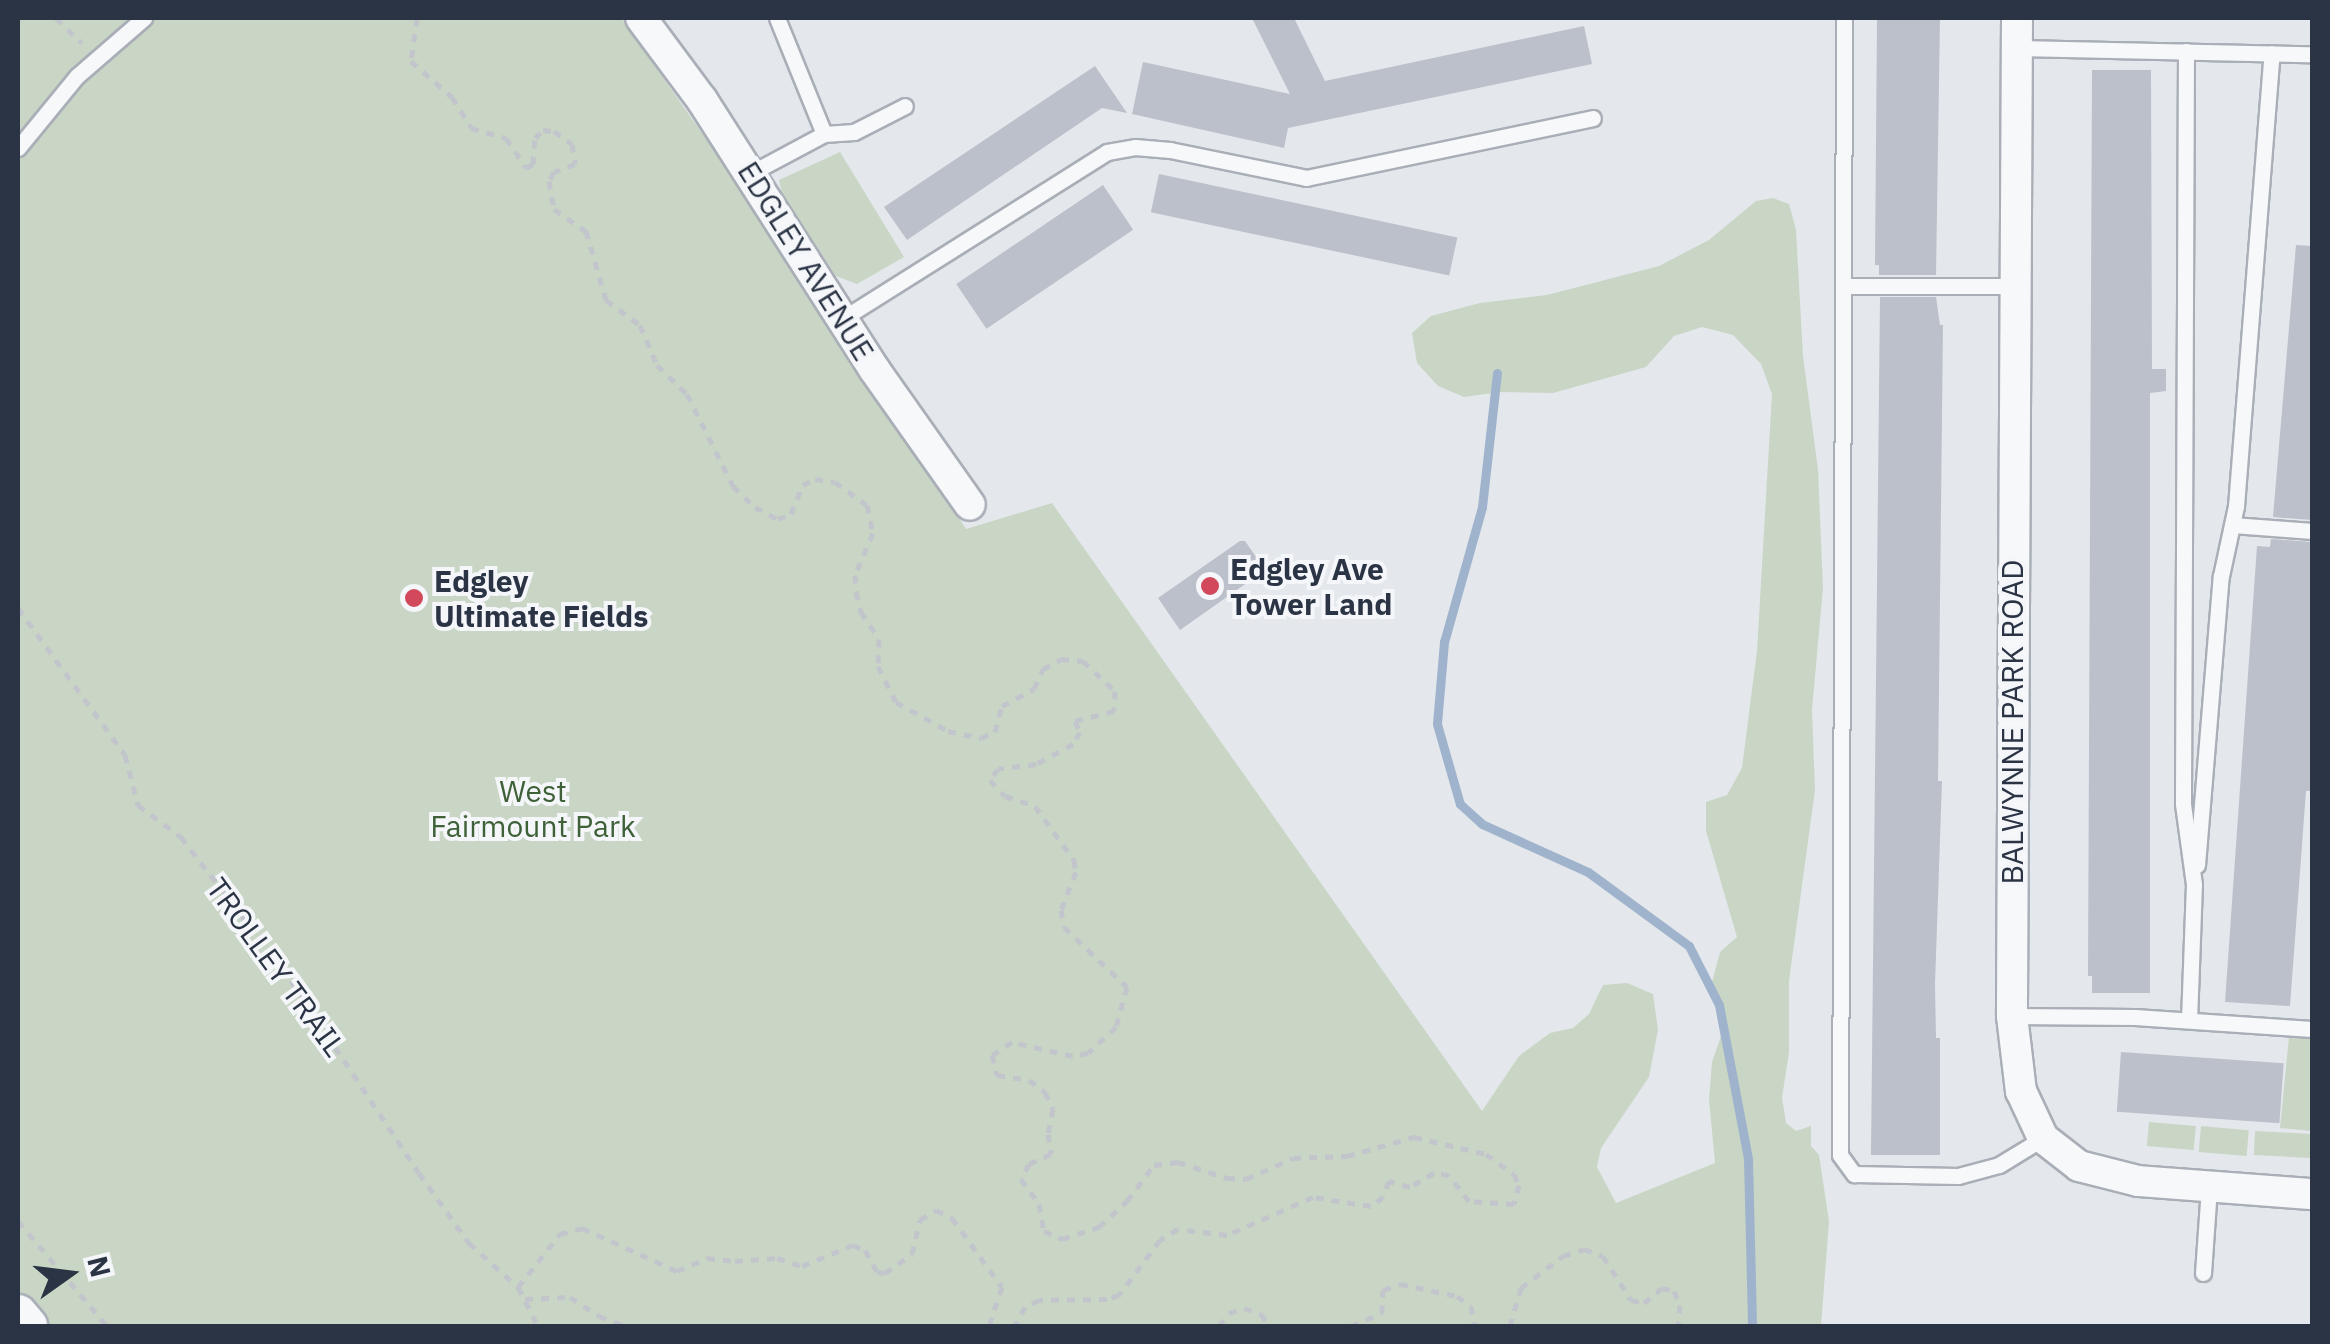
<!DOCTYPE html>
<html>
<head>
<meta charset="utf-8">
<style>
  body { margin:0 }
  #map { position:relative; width:2330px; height:1344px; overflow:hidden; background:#e4e7ec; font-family:"IBM Plex Sans",sans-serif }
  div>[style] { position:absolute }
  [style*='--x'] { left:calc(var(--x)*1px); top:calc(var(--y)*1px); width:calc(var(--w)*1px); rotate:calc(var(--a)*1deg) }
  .green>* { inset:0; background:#c9d6c5; transform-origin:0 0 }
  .stream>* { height:9px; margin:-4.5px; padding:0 4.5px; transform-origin:4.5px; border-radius:4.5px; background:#9fb4cc }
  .building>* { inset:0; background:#bbc0ca; transform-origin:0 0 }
  .path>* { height:5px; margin-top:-2.5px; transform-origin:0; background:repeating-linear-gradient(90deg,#c2c5cb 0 8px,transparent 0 16px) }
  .roads { filter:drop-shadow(2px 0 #a9aeb7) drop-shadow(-2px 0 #a9aeb7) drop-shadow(0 2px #a9aeb7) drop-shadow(0 -2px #a9aeb7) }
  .service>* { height:15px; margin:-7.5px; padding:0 7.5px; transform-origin:7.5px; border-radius:7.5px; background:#f7f8fa }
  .minor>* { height:30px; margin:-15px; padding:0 15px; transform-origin:15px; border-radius:15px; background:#f7f8fa }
  .tertiary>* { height:38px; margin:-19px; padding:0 19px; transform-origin:19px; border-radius:19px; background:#f7f8fa }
  .dots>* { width:28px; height:28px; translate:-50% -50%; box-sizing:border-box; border:5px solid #f4f6f9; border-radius:50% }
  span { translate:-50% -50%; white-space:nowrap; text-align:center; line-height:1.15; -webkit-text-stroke:8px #f4f6f9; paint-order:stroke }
  .street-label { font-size:30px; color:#2b3445 }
  .poi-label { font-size:30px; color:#2b3445; font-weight:700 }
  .left { translate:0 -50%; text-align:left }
  .park-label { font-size:30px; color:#3f6138 }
  .frame { position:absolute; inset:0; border:20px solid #2b3445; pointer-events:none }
  .north { position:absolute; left:20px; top:1224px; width:100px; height:100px; -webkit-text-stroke:8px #f4f6f9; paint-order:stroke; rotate:76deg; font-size:28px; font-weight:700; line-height:40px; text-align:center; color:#2b3445 }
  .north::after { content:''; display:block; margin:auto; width:35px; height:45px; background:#2b3445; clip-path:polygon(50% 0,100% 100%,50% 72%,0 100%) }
</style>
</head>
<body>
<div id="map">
  <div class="green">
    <i style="clip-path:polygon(18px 18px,621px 18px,764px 221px,966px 529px,1052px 503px,1482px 1111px,1519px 1056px,1550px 1033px,1573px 1028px,1589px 1014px,1603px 985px,1627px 983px,1653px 994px,1658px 1030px,1649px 1077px,1601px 1148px,1597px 1167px,1616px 1203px,1715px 1163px,1709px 1100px,1712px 1062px,1726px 1022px,1712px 982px,1720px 952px,1737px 937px,1706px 831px,1706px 802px,1727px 795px,1742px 768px,1757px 651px,1772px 394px,1761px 364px,1733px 335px,1702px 327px,1674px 336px,1646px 367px,1553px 393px,1500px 392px,1464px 397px,1438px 386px,1417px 363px,1412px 333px,1431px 316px,1480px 303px,1547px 295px,1659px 266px,1709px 240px,1756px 201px,1773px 198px,1789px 204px,1796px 230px,1803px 356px,1818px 470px,1823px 587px,1812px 710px,1815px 790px,1789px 981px,1789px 1052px,1782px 1098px,1786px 1123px,1796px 1131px,1811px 1126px,1811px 1146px,1819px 1155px,1829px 1221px,1821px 1326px,18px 1326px)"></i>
    <i style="clip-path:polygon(840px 152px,904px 257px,857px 284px,836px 276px,782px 194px,779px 180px)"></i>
    <i style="clip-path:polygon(2289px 1037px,2312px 1039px,2312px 1131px,2280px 1128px)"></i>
    <i style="left:2149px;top:1122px;width:47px;height:24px;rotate:5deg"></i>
    <i style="left:2201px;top:1126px;width:48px;height:26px;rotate:5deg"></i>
    <i style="left:2255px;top:1131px;width:57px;height:24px;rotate:3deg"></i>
  </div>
  <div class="stream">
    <i style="--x:1497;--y:373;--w:135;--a:96.4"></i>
    <i style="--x:1482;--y:507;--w:140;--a:105.7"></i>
    <i style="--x:1444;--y:642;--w:82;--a:94.9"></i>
    <i style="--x:1437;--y:724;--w:83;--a:74"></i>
    <i style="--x:1460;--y:804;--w:30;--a:42"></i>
    <i style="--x:1482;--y:824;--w:116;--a:24.4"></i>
    <i style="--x:1588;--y:872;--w:125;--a:36.2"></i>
    <i style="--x:1689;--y:946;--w:66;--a:63"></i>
    <i style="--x:1719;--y:1005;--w:157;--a:79.3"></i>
    <i style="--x:1748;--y:1159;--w:167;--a:88.6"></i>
  </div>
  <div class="building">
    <i style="clip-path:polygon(1252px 18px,1294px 18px,1325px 81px,1584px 26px,1592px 64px,1288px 128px,1284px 148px,1132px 114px,1143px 62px,1290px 94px)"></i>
    <i style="clip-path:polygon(1877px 18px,1940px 18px,1936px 275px,1879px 275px,1879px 265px,1875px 265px)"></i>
    <i style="clip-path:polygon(1095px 66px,1127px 113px,1102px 108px,907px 240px,884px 207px)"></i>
    <i style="clip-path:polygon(2092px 70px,2151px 70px,2152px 369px,2166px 369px,2166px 391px,2150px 393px,2150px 993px,2092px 993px,2092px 976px,2088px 976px)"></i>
    <i style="left:1159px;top:174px;width:305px;height:39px;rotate:12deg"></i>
    <i style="left:1103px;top:185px;width:54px;height:177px;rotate:56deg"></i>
    <i style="clip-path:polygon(2296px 245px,2312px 246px,2312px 520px,2273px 517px)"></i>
    <i style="clip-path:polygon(1880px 297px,1936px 297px,1940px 325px,1943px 325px,1938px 781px,1942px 781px,1935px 984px,1936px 1038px,1940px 1038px,1940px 1155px,1871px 1155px)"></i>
    <i style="clip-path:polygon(2271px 539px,2312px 542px,2312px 782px,2311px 791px,2306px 791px,2290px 1006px,2225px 1002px,2257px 546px,2270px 547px)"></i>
    <i style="clip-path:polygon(1240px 541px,1245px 541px,1259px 561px,1255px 563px,1261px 573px,1180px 630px,1158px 598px)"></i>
    <i style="left:2121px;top:1052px;width:163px;height:60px;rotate:4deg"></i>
  </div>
  <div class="path">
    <i style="--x:56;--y:18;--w:36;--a:44"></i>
    <i style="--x:417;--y:18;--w:43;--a:97.9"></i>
    <i style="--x:411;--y:61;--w:55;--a:41.3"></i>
    <i style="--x:452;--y:97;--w:36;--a:58"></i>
    <i style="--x:471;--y:128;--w:36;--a:16"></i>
    <i style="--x:506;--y:138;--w:36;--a:56"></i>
    <i style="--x:526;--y:168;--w:8;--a:-30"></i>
    <i style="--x:533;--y:164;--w:26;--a:-86"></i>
    <i style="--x:535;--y:138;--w:11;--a:-45"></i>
    <i style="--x:543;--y:130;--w:11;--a:5"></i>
    <i style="--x:554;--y:131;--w:22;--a:36"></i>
    <i style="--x:572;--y:144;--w:20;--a:81"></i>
    <i style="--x:575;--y:164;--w:22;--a:159"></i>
    <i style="--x:554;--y:172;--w:10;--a:119"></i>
    <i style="--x:549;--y:181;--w:28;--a:80"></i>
    <i style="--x:554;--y:209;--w:39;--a:35"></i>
    <i style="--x:586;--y:231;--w:72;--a:73.8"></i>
    <i style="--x:606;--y:300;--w:42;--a:36.3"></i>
    <i style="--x:640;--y:325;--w:43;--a:67"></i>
    <i style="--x:657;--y:365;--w:42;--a:44"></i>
    <i style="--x:687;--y:394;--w:103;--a:63.4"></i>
    <i style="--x:733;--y:486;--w:30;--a:44"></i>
    <i style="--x:755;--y:507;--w:26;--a:28"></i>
    <i style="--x:778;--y:519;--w:14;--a:-21"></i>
    <i style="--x:791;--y:514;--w:31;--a:-68"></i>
    <i style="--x:803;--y:485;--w:13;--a:-27"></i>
    <i style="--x:815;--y:479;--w:20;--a:9"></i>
    <i style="--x:835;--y:482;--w:39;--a:36"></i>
    <i style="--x:867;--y:505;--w:29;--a:78"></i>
    <i style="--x:873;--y:533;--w:46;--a:113.2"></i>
    <i style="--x:855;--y:575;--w:17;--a:87"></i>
    <i style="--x:856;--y:592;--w:21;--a:76"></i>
    <i style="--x:861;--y:612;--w:32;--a:56"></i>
    <i style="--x:879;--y:639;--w:27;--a:92"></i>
    <i style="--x:878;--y:666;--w:40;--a:63.4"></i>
    <i style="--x:896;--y:702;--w:60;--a:29.1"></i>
    <i style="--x:948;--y:731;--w:34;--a:12"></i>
    <i style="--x:981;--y:738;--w:15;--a:-23"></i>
    <i style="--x:995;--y:732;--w:27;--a:-75"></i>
    <i style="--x:1002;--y:706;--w:36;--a:-28"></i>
    <i style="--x:1034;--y:689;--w:22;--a:-66"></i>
    <i style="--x:1043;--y:669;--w:21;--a:-29"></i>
    <i style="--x:1061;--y:659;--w:22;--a:5"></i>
    <i style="--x:1083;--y:661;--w:44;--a:43.2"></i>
    <i style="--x:1115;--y:691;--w:20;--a:93"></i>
    <i style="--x:1114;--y:711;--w:40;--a:165.6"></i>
    <i style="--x:1075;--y:721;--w:12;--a:66"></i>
    <i style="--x:1080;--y:732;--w:14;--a:120"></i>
    <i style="--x:1073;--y:744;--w:42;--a:151.6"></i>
    <i style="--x:1036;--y:764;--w:38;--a:173"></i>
    <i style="--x:998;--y:769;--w:14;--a:126"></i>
    <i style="--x:990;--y:780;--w:22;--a:47"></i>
    <i style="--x:1005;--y:796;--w:32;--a:18"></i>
    <i style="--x:1035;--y:806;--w:67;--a:54.2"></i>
    <i style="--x:1074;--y:860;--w:12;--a:81"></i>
    <i style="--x:1076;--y:872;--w:41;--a:111.5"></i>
    <i style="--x:1061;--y:910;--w:17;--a:80"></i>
    <i style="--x:1064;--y:927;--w:87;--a:43.6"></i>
    <i style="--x:1127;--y:987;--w:41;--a:105.4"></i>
    <i style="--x:1116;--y:1027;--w:38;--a:137"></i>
    <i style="--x:1088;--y:1053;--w:15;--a:169"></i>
    <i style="--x:1073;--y:1056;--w:63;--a:-167.1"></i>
    <i style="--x:1012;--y:1042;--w:24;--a:147"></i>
    <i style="--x:992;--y:1055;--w:21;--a:76"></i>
    <i style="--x:997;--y:1075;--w:32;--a:9"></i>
    <i style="--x:1029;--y:1080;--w:20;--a:37"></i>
    <i style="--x:1045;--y:1092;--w:19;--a:65"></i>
    <i style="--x:1053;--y:1109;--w:25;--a:101"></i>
    <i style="--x:1048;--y:1134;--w:20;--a:81"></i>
    <i style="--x:1051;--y:1154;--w:24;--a:156"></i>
    <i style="--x:1029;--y:1164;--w:17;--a:118"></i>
    <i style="--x:1021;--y:1179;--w:31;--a:54"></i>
    <i style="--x:1039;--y:1204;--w:27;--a:80"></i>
    <i style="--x:1044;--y:1231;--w:20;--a:24"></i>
    <i style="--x:1062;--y:1239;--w:39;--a:-18"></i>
    <i style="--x:1099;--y:1227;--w:38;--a:-43"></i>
    <i style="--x:1127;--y:1201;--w:45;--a:-53.1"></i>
    <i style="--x:1154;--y:1165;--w:24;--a:-7"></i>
    <i style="--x:1178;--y:1162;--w:52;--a:18.1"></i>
    <i style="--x:1227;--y:1178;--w:19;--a:3"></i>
    <i style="--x:1246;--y:1179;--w:51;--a:-24.1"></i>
    <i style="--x:1293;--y:1158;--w:54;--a:-2.1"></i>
    <i style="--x:1347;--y:1156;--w:70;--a:-15.8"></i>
    <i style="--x:1414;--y:1137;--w:74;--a:13.3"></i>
    <i style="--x:1486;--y:1154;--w:34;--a:36"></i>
    <i style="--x:1514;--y:1174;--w:12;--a:66"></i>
    <i style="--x:1519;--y:1185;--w:20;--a:105"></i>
    <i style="--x:1514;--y:1204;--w:45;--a:-176.2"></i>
    <i style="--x:1469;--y:1201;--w:33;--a:-128"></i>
    <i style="--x:1449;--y:1175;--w:15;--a:-172"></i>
    <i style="--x:1434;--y:1173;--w:28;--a:150"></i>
    <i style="--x:1410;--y:1187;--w:22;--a:-164"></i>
    <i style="--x:1389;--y:1181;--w:17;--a:111"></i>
    <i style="--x:1383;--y:1197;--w:15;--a:143"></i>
    <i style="--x:1371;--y:1206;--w:59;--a:-171.2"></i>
    <i style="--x:1313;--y:1197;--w:94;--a:156.2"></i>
    <i style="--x:1227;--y:1235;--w:49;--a:-173"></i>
    <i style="--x:1178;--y:1229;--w:21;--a:149"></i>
    <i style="--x:1160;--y:1240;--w:69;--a:126.7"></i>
    <i style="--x:1119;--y:1295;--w:13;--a:162"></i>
    <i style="--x:1107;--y:1299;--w:68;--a:179.2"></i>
    <i style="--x:1039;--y:1300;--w:16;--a:153"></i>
    <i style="--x:1025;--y:1307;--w:21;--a:118"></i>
    <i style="--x:18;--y:608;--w:182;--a:53.9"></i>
    <i style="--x:125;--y:755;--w:52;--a:75.4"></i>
    <i style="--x:138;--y:805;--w:54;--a:36.7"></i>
    <i style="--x:181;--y:837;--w:165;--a:52.2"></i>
    <i style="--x:282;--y:967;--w:247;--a:56.4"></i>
    <i style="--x:419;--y:1173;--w:86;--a:54.5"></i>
    <i style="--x:469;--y:1243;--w:66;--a:41.9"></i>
    <i style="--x:518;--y:1287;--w:44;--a:62.9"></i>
    <i style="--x:18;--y:1221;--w:138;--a:49.7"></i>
    <i style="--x:518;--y:1287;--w:68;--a:-51.6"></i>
    <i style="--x:560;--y:1234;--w:23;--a:-15"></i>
    <i style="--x:582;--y:1228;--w:104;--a:24.4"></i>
    <i style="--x:677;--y:1271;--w:33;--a:-23"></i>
    <i style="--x:707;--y:1258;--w:28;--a:6"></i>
    <i style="--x:735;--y:1261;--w:42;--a:-4.1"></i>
    <i style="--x:777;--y:1258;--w:26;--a:18"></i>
    <i style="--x:802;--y:1266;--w:55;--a:-22.4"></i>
    <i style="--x:853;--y:1245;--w:13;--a:23"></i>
    <i style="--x:865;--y:1250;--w:25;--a:61"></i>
    <i style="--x:877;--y:1272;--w:8;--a:7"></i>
    <i style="--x:885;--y:1273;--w:33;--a:-35"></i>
    <i style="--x:912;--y:1254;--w:35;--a:-77"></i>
    <i style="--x:920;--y:1220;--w:19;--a:-32"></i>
    <i style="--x:936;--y:1210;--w:18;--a:27"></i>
    <i style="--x:952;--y:1218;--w:85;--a:54.1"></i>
    <i style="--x:1002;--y:1287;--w:41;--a:108.4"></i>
    <i style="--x:525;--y:1299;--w:45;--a:-2.5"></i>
    <i style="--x:570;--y:1297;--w:35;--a:33"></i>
    <i style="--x:599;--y:1316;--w:28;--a:21"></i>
    <i style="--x:1219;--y:1326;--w:16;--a:-52"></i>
    <i style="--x:1229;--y:1313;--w:16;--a:-18"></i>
    <i style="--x:1244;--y:1308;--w:18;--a:19"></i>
    <i style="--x:1261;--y:1314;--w:14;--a:56"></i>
    <i style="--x:1351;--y:1326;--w:34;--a:-23"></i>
    <i style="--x:1382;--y:1313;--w:23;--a:-88"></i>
    <i style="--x:1383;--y:1290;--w:18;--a:-19"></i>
    <i style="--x:1400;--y:1284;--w:58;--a:11.9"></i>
    <i style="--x:1457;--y:1296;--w:17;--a:36"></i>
    <i style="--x:1471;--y:1306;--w:20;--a:79"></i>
    <i style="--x:1510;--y:1326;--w:40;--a:-74"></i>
    <i style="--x:1521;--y:1288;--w:53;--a:-37.3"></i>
    <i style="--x:1563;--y:1256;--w:22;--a:-18"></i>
    <i style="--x:1584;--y:1249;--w:20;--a:20"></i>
    <i style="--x:1603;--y:1256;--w:52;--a:57.5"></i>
    <i style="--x:1631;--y:1300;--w:13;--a:13"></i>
    <i style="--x:1644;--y:1303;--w:23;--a:-40"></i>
    <i style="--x:1662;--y:1288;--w:12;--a:14"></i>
    <i style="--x:1674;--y:1291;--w:15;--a:67"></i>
    <i style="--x:1680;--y:1305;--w:21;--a:95"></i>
  </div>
  <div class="roads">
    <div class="service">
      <i style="--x:777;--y:18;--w:125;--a:67.9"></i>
      <i style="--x:1844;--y:18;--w:1137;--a:90.2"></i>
      <i style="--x:1840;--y:1155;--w:24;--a:54"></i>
      <i style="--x:1854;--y:1174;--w:104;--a:1.1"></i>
      <i style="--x:1958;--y:1176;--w:42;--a:-15"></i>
      <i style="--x:1999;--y:1165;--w:52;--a:-31.5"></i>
      <i style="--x:2014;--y:48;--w:298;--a:1.2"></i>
      <i style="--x:2186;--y:51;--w:753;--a:90.23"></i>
      <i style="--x:2183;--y:804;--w:81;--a:82.2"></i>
      <i style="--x:2194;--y:884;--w:135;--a:92.1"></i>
      <i style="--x:18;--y:148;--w:93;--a:-50.7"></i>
      <i style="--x:77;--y:76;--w:89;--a:-40.9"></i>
      <i style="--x:751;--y:173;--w:83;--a:-28.1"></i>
      <i style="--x:824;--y:134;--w:30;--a:-4"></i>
      <i style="--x:854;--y:132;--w:57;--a:-27"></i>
      <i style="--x:1843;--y:286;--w:170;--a:0"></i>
      <i style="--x:842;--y:319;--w:313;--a:-32.2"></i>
      <i style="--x:1107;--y:152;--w:28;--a:-10"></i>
      <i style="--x:1135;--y:147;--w:35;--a:5"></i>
      <i style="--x:1170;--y:150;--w:139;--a:11.6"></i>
      <i style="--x:1306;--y:178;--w:293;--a:-11.8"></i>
      <i style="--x:2233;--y:525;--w:79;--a:4.3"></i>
      <i style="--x:2197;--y:865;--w:290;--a:-85.3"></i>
      <i style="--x:2221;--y:576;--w:72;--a:-77.9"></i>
      <i style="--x:2236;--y:506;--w:454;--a:-85.5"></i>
      <i style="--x:2012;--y:1016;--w:123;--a:0.5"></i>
      <i style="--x:2135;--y:1017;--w:177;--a:3.9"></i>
      <i style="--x:2203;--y:1273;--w:85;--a:-86"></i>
    </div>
    <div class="minor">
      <i style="--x:641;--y:18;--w:102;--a:53.4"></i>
      <i style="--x:702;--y:100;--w:319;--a:57.4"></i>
      <i style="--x:874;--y:369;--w:166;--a:54.8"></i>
      <i style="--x:2017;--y:18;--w:998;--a:90.29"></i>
      <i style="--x:2012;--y:1016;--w:76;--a:83.2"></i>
      <i style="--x:2021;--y:1091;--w:52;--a:64.9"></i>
      <i style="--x:2043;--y:1138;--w:46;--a:37.9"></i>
      <i style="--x:2079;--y:1166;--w:61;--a:14.3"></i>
      <i style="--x:2138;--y:1181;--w:174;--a:4.3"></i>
    </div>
    <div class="tertiary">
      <i style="--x:18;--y:1314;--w:16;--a:50"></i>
    </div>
  </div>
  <div class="dots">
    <i style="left:1210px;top:586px;background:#d1495b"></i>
    <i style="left:414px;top:598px;background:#d1495b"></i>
  </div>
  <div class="street-label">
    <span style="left:806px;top:261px;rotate:58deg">EDGLEY AVENUE</span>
    <span style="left:2012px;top:722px;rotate:-90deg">BALWYNNE PARK ROAD</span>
    <span style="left:276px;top:967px;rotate:54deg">TROLLEY TRAIL</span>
  </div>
  <div class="poi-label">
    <span class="left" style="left:1230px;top:586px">Edgley Ave<br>Tower Land</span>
    <span class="left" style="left:434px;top:598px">Edgley<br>Ultimate Fields</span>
  </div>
  <div class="park-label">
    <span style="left:533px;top:808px">West<br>Fairmount Park</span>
  </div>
  <div class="frame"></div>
  <div class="north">N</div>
</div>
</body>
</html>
